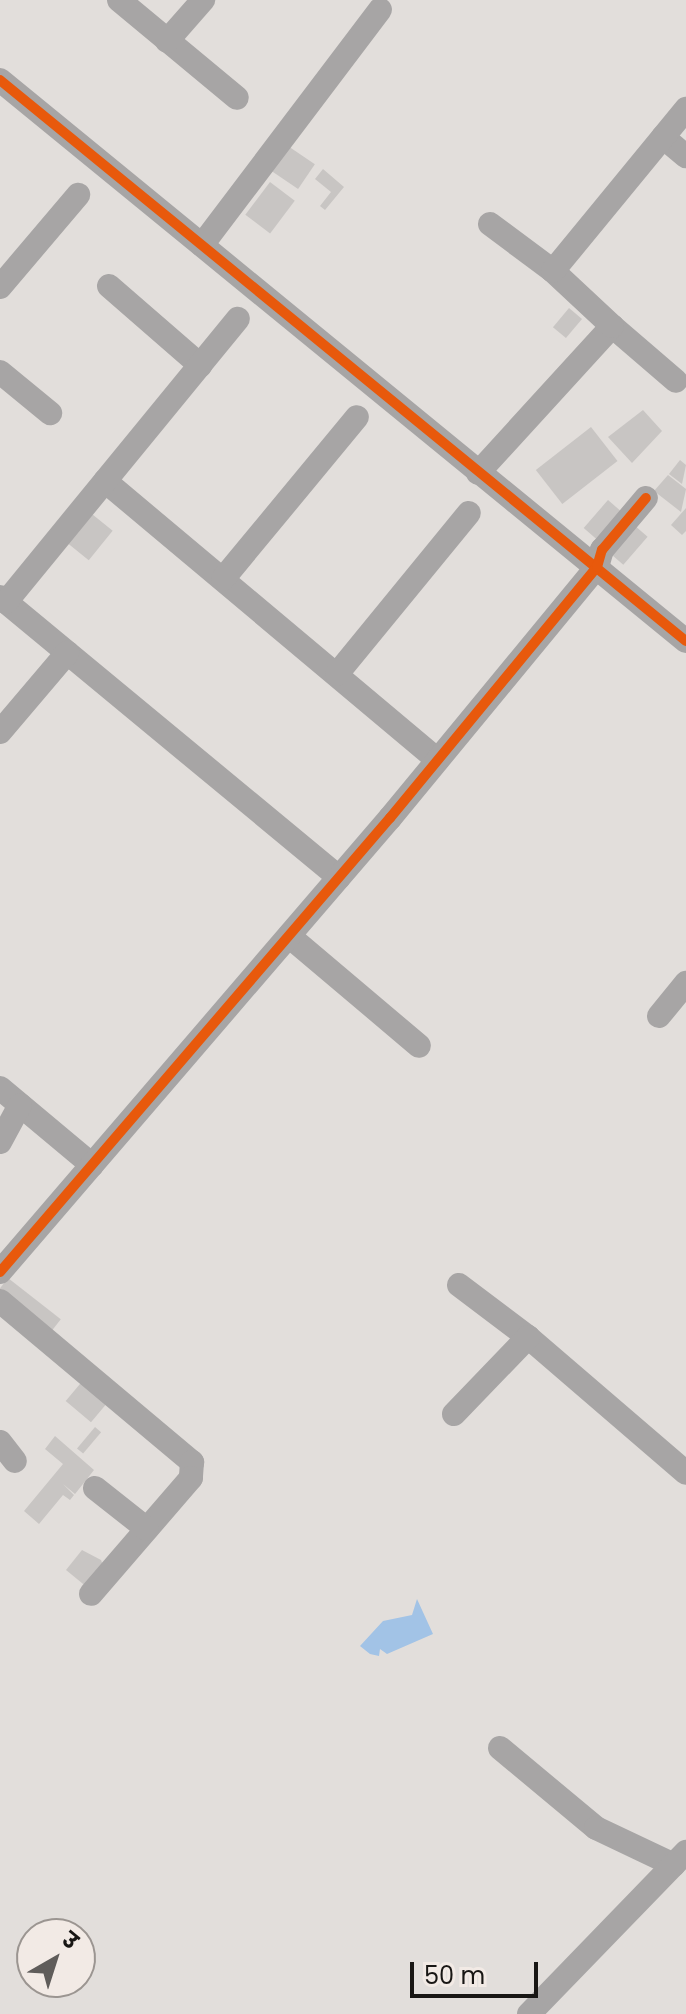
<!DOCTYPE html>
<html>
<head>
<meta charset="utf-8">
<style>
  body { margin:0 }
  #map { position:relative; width:686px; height:2014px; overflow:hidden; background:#e2dedb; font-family:Poppins,"Noto Sans Devanagari",sans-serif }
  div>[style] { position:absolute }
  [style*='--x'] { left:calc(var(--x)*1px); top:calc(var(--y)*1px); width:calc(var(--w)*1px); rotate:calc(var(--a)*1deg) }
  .water>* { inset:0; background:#a2c3e6 }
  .building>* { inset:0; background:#c8c5c3; transform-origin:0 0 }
  .minor>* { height:24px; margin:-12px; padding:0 12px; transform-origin:12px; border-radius:12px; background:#a7a5a5 }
  .cycleway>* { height:10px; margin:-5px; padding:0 5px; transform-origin:5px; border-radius:5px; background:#e8590c }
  span { translate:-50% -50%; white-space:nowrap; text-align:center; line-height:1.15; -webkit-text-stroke:7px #f2eae5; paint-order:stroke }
  .north { position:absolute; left:16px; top:1918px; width:80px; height:80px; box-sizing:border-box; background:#f2eae5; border:2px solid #9b9591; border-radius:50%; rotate:39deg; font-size:22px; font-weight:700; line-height:32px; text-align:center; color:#181614 }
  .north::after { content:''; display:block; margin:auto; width:28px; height:36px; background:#5f5c5a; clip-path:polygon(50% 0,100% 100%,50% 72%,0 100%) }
  .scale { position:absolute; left:410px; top:1962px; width:128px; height:36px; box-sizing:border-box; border:4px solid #181614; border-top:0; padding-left:10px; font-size:24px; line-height:28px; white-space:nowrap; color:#181614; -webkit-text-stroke:6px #f2eae5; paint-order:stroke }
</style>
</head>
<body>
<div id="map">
  <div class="water">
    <i style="clip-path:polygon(417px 1599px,433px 1634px,387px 1654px,380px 1649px,379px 1656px,370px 1654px,360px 1646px,383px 1621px,412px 1615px)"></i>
  </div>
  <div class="building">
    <i style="left:285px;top:144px;width:36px;height:30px;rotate:34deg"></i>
    <i style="clip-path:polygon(323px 169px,344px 187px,325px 210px,320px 206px,331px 192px,315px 179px)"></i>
    <i style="left:270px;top:182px;width:31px;height:41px;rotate:37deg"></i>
    <i style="left:569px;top:308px;width:17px;height:25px;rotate:40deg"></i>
    <i style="clip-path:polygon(643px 410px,662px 431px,632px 463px,608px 437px)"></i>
    <i style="left:591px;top:427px;width:43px;height:70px;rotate:52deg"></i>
    <i style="clip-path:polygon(680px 460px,686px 465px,682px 484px,669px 474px)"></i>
    <i style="clip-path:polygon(668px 475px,686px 489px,681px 512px,654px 491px)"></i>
    <i style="left:608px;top:500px;width:21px;height:37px;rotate:41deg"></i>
    <i style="clip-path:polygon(686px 508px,686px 531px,682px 535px,671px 525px)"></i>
    <i style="left:87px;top:510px;width:33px;height:38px;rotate:39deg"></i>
    <i style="left:634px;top:525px;width:18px;height:37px;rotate:41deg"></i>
    <i style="left:8px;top:1278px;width:67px;height:20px;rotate:38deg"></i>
    <i style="left:85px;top:1378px;width:33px;height:30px;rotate:40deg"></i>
    <i style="left:95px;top:1427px;width:8px;height:28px;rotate:40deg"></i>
    <i style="clip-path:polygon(55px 1436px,94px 1470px,75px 1494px,63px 1484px,74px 1495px,70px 1500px,63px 1495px,39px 1524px,24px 1511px,63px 1464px,45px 1449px)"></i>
    <i style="clip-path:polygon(82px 1550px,101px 1560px,104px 1568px,88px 1588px,66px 1570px)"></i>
  </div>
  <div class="minor">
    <i style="--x:119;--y:0;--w:153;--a:39.7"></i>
    <i style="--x:167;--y:41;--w:55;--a:-48.7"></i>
    <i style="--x:0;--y:80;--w:886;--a:39.28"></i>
    <i style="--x:663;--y:137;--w:30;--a:40"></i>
    <i style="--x:490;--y:224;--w:79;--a:36.7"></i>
    <i style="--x:202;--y:245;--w:295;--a:-52.9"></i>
    <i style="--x:109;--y:286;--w:121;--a:41"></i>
    <i style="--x:0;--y:287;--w:121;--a:-49.7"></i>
    <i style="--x:612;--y:326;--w:84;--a:40.7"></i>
    <i style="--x:0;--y:372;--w:65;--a:39.4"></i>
    <i style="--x:478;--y:473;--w:199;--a:-47.6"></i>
    <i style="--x:612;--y:326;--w:81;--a:-137"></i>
    <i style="--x:553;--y:271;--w:210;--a:-50.6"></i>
    <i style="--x:105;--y:481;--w:434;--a:40"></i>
    <i style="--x:223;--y:579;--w:210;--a:-50.4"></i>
    <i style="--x:0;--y:597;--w:440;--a:39.6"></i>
    <i style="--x:6;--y:602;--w:366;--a:-50.7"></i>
    <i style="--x:337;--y:674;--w:208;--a:-50.7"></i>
    <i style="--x:0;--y:732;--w:104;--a:-49.7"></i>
    <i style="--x:289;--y:936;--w:170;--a:40.2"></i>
    <i style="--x:659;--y:1016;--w:43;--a:-50.7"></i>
    <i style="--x:0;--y:1088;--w:120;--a:39.9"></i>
    <i style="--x:0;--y:1142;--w:42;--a:-61.6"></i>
    <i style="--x:0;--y:1272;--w:599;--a:-49.34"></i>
    <i style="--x:390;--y:818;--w:325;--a:-50.5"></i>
    <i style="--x:597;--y:567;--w:18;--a:-74"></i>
    <i style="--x:602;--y:550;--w:68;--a:-49.8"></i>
    <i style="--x:459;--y:1285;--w:86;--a:37"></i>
    <i style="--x:528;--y:1337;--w:208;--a:40.7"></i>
    <i style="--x:0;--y:1301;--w:251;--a:40"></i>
    <i style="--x:192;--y:1462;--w:16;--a:94"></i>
    <i style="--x:191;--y:1478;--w:153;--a:130.8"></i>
    <i style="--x:454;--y:1414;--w:107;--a:-46.1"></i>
    <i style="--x:0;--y:1442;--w:24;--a:52"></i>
    <i style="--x:95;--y:1488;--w:66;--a:38.3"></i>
    <i style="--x:500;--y:1748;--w:125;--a:39.8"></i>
    <i style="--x:596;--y:1828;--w:86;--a:25.4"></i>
    <i style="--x:529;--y:2014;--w:226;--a:-45.9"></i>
  </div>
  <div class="cycleway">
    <i style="--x:0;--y:80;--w:886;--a:39.28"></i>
    <i style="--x:0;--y:1272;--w:599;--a:-49.34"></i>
    <i style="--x:390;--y:818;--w:325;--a:-50.5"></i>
    <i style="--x:597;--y:567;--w:18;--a:-74"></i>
    <i style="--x:602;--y:550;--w:68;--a:-49.8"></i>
  </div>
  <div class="north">उ</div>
  <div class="scale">50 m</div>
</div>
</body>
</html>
